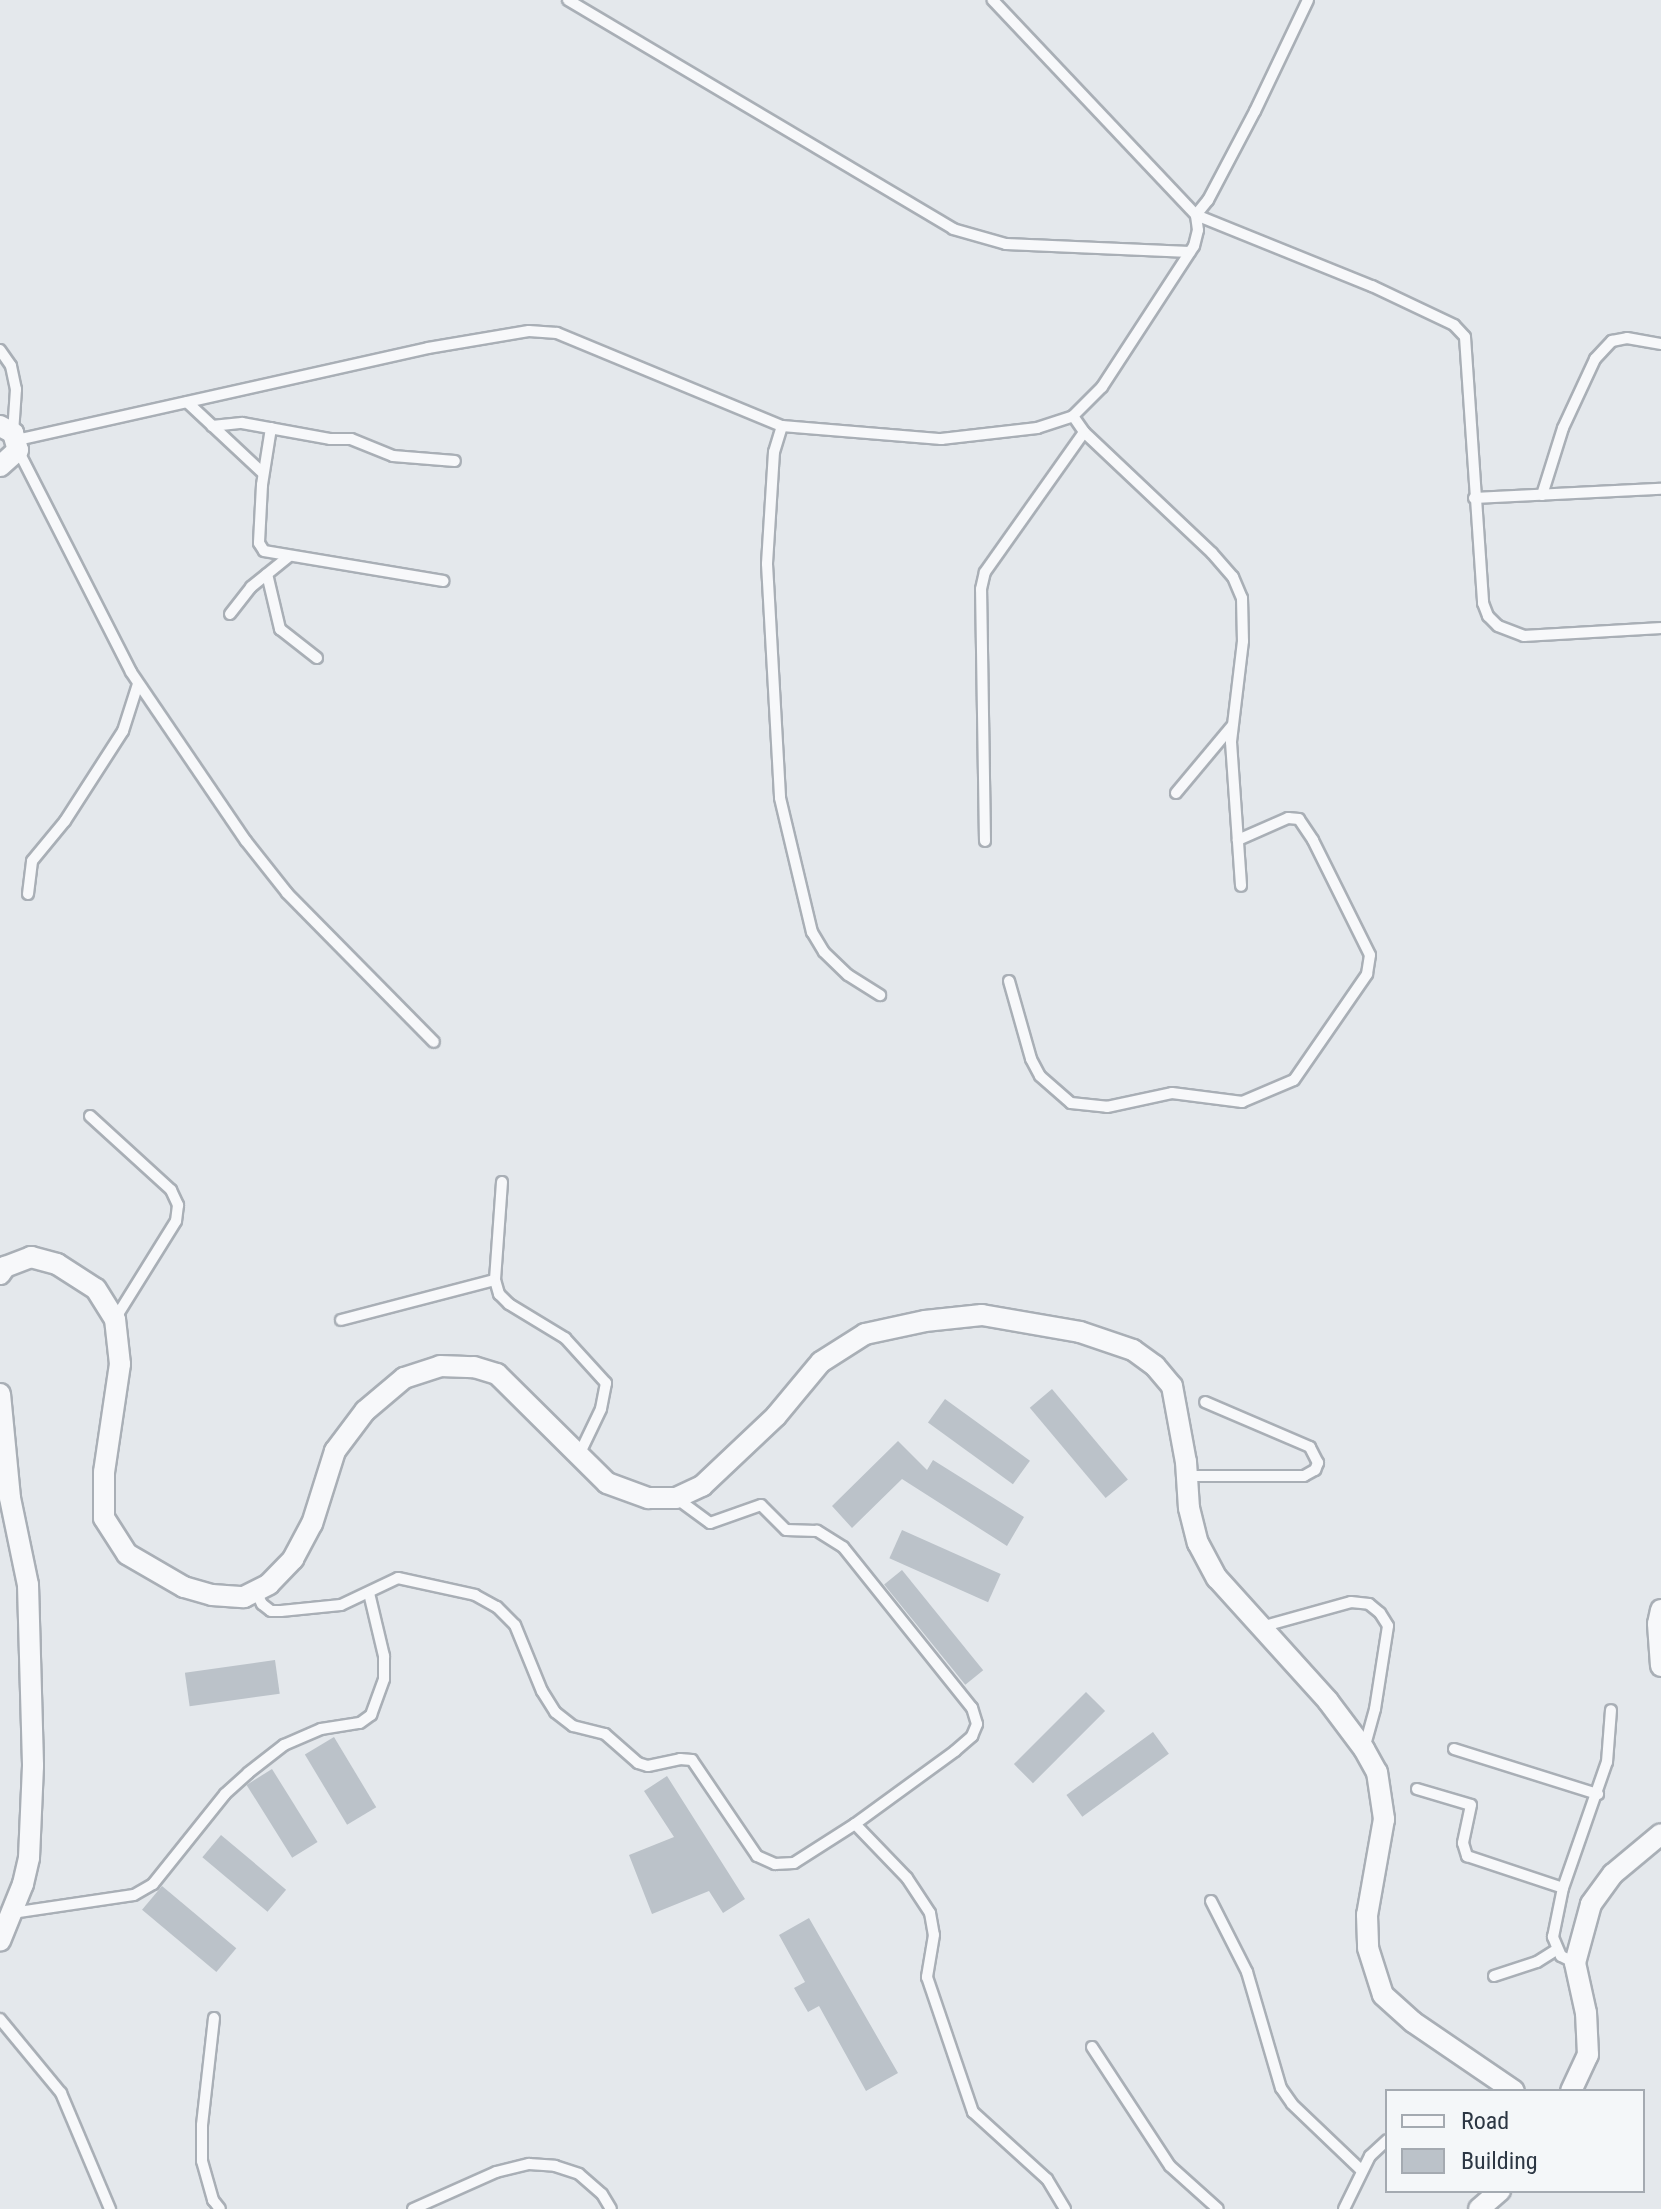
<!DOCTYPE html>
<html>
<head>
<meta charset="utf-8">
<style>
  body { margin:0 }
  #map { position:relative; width:1661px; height:2209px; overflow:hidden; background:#e4e8ec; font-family:"Roboto Condensed",sans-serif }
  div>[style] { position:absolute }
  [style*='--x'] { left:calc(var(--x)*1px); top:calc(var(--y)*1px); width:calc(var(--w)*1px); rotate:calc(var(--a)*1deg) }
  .building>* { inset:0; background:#bbc2c9; transform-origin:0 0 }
  .roads { filter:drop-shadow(2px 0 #a9afb6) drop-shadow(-2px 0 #a9afb6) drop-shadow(0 2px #a9afb6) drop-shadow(0 -2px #a9afb6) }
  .service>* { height:10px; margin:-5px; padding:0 5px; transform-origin:5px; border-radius:5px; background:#f7f8fa }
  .minor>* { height:20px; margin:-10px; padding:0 10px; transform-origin:10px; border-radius:10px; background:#f7f8fa }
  span { translate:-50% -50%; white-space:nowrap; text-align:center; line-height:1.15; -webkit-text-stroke:6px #f4f7f9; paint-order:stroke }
  .legend { position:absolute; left:1385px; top:2089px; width:260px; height:104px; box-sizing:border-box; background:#f4f7f9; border:2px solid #a4aab1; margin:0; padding:10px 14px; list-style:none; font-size:24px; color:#2c3744 }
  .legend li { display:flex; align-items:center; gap:16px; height:40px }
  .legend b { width:40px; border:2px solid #a4aab1 }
</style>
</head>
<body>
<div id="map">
  <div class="building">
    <i style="left:1052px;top:1389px;width:118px;height:29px;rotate:50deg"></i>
    <i style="left:945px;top:1399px;width:105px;height:29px;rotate:36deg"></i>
    <i style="clip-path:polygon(898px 1441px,927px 1470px,933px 1460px,1024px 1517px,1007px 1546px,902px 1479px,852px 1528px,832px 1506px)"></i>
    <i style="left:902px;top:1530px;width:108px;height:31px;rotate:24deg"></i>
    <i style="left:902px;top:1570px;width:129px;height:23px;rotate:51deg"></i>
    <i style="left:275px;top:1660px;width:34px;height:91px;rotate:82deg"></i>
    <i style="left:1086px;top:1692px;width:27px;height:102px;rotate:45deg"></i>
    <i style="left:1153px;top:1732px;width:27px;height:107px;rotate:54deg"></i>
    <i style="left:334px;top:1737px;width:82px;height:34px;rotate:59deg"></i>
    <i style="left:272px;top:1769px;width:86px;height:30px;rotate:58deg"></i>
    <i style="clip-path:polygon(667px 1776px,745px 1899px,723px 1913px,709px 1891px,652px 1914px,629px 1855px,674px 1837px,644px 1791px)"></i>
    <i style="left:221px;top:1835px;width:85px;height:29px;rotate:40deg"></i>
    <i style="left:162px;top:1886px;width:97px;height:31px;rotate:40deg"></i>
    <i style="clip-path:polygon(809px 1918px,898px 2073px,866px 2091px,819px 2006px,808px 2012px,794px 1988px,805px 1982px,779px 1935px)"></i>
  </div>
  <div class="roads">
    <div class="service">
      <i style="--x:568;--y:0;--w:448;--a:30.7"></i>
      <i style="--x:953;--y:229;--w:55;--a:15.8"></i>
      <i style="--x:1006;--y:244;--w:184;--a:2.5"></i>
      <i style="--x:1308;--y:0;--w:123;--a:115.5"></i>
      <i style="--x:1255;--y:111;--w:101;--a:117.8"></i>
      <i style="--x:1208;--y:200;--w:19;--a:129"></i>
      <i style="--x:1196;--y:215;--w:190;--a:22"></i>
      <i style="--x:1372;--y:286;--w:91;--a:25.4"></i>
      <i style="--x:1454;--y:325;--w:16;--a:47"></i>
      <i style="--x:1465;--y:337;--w:267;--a:86.1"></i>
      <i style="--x:1483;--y:603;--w:14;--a:69"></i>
      <i style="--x:1488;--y:616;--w:14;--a:45"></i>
      <i style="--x:1498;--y:626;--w:28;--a:21"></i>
      <i style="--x:1524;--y:636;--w:137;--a:-3.3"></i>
      <i style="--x:0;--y:350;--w:19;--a:55"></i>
      <i style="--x:11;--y:366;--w:24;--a:78"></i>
      <i style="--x:16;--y:389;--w:44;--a:93.9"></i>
      <i style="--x:187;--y:402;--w:104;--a:43.1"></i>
      <i style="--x:1073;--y:416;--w:19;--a:55"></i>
      <i style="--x:1084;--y:432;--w:176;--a:43.4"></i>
      <i style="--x:1212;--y:553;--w:32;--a:49"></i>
      <i style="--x:1233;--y:577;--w:23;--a:67"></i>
      <i style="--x:1242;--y:598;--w:43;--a:88.7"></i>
      <i style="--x:1243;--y:641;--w:102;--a:96.8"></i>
      <i style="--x:1231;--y:742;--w:144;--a:86"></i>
      <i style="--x:212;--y:426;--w:30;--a:-6"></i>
      <i style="--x:242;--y:423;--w:89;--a:10.3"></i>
      <i style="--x:330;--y:439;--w:21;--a:0"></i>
      <i style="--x:351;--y:439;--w:45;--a:22"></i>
      <i style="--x:393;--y:456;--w:62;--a:4.6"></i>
      <i style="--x:782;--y:426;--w:27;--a:107"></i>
      <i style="--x:774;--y:452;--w:112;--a:93.6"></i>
      <i style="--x:767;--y:564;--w:234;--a:86.8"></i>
      <i style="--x:780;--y:798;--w:138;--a:76.6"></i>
      <i style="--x:812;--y:932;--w:23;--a:59"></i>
      <i style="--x:824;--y:952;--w:33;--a:44"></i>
      <i style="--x:848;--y:975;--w:38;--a:32"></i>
      <i style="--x:271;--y:428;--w:58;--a:99"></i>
      <i style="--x:262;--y:485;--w:58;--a:93"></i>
      <i style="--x:259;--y:543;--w:9;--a:58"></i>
      <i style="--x:264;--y:551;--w:182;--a:9.5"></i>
      <i style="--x:17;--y:440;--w:421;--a:-12.6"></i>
      <i style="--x:428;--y:348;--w:102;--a:-9.6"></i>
      <i style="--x:529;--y:331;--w:28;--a:4"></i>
      <i style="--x:557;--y:333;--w:243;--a:22.5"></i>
      <i style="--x:782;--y:426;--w:160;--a:4.7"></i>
      <i style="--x:941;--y:439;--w:97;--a:-6.5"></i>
      <i style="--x:1037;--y:428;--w:38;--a:-18"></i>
      <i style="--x:1073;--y:416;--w:41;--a:-45"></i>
      <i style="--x:1102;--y:387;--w:168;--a:-56.9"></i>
      <i style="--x:1194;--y:246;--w:16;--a:-76"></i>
      <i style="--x:1198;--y:230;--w:15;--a:-98"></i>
      <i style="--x:1196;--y:215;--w:296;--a:-133.4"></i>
      <i style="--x:18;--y:450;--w:249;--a:63"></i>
      <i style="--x:131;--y:672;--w:204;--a:55.8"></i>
      <i style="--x:246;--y:841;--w:66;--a:51.7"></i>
      <i style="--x:287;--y:893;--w:209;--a:45.4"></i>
      <i style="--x:1542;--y:495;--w:70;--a:-72.6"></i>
      <i style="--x:1563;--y:428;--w:76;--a:-65.1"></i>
      <i style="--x:1595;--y:359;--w:25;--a:-47"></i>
      <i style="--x:1612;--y:341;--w:15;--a:-11"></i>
      <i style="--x:1627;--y:338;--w:35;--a:10"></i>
      <i style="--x:1474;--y:498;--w:187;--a:-2.8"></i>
      <i style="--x:267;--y:574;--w:57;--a:76.7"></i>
      <i style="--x:280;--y:629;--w:47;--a:38.1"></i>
      <i style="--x:230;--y:614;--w:34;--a:-52"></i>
      <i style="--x:251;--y:587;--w:48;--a:-39"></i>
      <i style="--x:1176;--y:793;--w:87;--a:-50.1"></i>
      <i style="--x:985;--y:841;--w:252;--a:-90.9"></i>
      <i style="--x:981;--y:589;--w:17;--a:-77"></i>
      <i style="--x:985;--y:572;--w:171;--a:-54.7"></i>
      <i style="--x:28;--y:894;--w:33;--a:-83"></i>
      <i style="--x:32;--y:861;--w:52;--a:-50.5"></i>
      <i style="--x:65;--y:821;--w:107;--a:-57.2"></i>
      <i style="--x:123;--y:731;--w:49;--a:-72.3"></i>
      <i style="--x:1009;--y:981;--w:81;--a:74.2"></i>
      <i style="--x:1031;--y:1059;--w:19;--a:62"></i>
      <i style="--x:1040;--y:1076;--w:41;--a:41.1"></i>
      <i style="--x:1071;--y:1103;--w:36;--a:6"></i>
      <i style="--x:1107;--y:1107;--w:66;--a:-12.2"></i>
      <i style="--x:1172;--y:1093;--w:71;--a:7.3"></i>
      <i style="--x:1242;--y:1102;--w:56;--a:-22.9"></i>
      <i style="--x:1294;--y:1080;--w:129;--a:-55.4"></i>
      <i style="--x:1367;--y:974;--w:19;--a:-81"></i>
      <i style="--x:1370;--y:955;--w:128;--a:-116.4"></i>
      <i style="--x:1313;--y:840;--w:25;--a:-124"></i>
      <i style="--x:1299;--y:819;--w:11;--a:-175"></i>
      <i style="--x:1288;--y:818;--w:55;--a:156.3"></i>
      <i style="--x:90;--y:1116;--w:110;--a:42.4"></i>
      <i style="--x:171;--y:1190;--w:17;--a:65"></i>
      <i style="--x:178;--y:1205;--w:16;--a:97"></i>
      <i style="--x:176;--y:1221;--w:115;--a:121.9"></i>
      <i style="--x:502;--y:1182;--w:98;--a:94.1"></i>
      <i style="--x:495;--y:1280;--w:15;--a:74"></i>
      <i style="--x:499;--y:1294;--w:14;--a:45"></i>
      <i style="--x:509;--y:1304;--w:66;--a:31.3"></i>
      <i style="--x:565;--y:1338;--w:61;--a:47.7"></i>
      <i style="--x:606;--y:1383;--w:26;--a:101"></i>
      <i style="--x:601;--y:1409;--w:51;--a:115.6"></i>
      <i style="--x:341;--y:1320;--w:159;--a:-14.6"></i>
      <i style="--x:1187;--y:1476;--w:117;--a:0"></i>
      <i style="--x:1304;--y:1476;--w:13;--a:-29"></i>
      <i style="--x:1315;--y:1470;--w:8;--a:-67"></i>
      <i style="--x:1318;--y:1463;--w:18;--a:-117"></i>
      <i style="--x:1310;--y:1447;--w:114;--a:-156.8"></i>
      <i style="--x:257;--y:1593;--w:12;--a:66"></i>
      <i style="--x:262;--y:1604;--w:11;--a:38"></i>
      <i style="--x:271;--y:1611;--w:10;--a:0"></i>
      <i style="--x:281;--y:1611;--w:60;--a:-5.7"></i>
      <i style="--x:341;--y:1605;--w:63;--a:-25.3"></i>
      <i style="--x:398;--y:1578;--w:79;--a:12.4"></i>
      <i style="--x:475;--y:1595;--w:25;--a:29"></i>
      <i style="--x:497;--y:1607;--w:25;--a:45"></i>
      <i style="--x:515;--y:1625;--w:71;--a:67.8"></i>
      <i style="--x:542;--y:1691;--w:25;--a:58"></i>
      <i style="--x:555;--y:1712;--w:23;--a:38"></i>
      <i style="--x:573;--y:1726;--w:33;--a:14"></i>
      <i style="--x:605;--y:1734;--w:44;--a:41.3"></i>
      <i style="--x:638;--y:1763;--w:10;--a:17"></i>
      <i style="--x:648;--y:1766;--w:33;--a:-12"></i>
      <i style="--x:680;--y:1759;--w:12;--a:5"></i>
      <i style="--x:692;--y:1760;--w:116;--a:55.9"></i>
      <i style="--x:757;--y:1856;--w:20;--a:24"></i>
      <i style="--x:775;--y:1864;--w:19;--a:-3"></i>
      <i style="--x:794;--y:1863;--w:72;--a:-32.6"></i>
      <i style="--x:855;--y:1824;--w:124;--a:-36.1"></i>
      <i style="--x:955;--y:1751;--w:23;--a:-41"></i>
      <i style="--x:972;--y:1736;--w:13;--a:-67"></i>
      <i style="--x:977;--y:1724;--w:17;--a:-107"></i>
      <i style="--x:972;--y:1708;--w:206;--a:-128.7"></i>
      <i style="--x:843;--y:1547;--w:31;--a:-148"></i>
      <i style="--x:817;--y:1531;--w:31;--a:-178"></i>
      <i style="--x:786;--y:1530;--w:35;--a:-135"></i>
      <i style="--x:761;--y:1505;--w:54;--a:160.6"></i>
      <i style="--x:710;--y:1523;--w:42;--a:-143.7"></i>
      <i style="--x:1261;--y:1627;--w:93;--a:-15.5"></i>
      <i style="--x:1351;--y:1602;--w:18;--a:6"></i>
      <i style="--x:1369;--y:1604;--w:14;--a:39"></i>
      <i style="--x:1380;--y:1613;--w:15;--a:58"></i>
      <i style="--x:1388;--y:1626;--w:84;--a:98.9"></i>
      <i style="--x:1375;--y:1709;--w:41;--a:105.4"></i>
      <i style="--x:1454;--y:1749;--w:151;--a:17.4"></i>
      <i style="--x:1417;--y:1789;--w:56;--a:16.5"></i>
      <i style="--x:1471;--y:1805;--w:39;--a:102"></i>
      <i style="--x:1463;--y:1843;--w:14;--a:73"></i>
      <i style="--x:1467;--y:1856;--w:101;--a:18.4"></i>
      <i style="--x:855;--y:1824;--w:75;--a:46.1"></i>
      <i style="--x:907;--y:1878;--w:42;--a:56.7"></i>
      <i style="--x:930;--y:1913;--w:22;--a:80"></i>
      <i style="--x:934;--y:1935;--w:43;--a:99.5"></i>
      <i style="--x:927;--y:1977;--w:143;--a:71.2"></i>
      <i style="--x:973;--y:2112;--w:100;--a:42.2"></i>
      <i style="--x:1047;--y:2179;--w:35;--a:59"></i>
      <i style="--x:1211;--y:1901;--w:80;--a:63.1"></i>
      <i style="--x:1247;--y:1972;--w:121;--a:73.7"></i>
      <i style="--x:1281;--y:2088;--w:19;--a:55"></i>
      <i style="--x:1292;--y:2104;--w:95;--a:43.7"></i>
      <i style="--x:12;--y:1913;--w:123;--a:-8.4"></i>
      <i style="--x:134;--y:1895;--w:22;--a:-30"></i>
      <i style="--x:153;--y:1884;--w:115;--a:-51.3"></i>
      <i style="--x:225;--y:1794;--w:31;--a:-42"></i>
      <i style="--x:248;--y:1773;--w:46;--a:-37.9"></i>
      <i style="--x:284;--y:1745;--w:40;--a:-23.4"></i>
      <i style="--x:321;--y:1729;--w:39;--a:-9"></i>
      <i style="--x:360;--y:1723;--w:14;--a:-36"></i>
      <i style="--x:371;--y:1715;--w:38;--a:-70"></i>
      <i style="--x:384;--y:1679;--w:23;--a:-90"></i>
      <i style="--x:384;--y:1656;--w:65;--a:-103.4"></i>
      <i style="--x:1575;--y:1963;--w:16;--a:-153"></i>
      <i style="--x:1561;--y:1956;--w:21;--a:-113"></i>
      <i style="--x:1553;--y:1937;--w:50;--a:-78.5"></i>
      <i style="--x:1563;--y:1888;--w:133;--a:-70.8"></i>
      <i style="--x:1607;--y:1762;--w:52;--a:-85.6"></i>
      <i style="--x:1494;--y:1976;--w:45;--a:-18"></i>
      <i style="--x:1537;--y:1962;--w:22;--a:-32"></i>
      <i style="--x:214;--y:2018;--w:108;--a:96.4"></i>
      <i style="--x:202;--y:2125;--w:36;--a:90"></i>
      <i style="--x:202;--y:2161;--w:41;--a:74.2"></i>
      <i style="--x:213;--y:2200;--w:11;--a:52"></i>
      <i style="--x:0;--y:2019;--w:96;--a:50.5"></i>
      <i style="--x:61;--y:2093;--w:126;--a:67.1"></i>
      <i style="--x:1092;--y:2047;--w:142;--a:56.8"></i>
      <i style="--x:1170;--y:2166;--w:64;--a:41.9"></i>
      <i style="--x:413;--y:2209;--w:91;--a:-24"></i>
      <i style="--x:496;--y:2172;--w:34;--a:-14"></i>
      <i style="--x:529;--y:2164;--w:26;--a:4"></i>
      <i style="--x:555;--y:2166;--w:25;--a:18"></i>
      <i style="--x:579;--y:2174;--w:30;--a:41"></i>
      <i style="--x:602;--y:2194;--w:17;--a:59"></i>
      <i style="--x:1344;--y:2209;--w:59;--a:-63.9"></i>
      <i style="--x:1370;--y:2156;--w:23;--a:-43"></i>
    </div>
    <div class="minor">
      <i style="--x:0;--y:426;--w:15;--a:28"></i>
      <i style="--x:13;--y:433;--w:18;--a:74"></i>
      <i style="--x:18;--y:450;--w:24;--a:138"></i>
      <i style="--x:0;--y:1274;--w:9;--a:-54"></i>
      <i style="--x:5;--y:1267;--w:28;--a:-21"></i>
      <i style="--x:31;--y:1257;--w:27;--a:15"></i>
      <i style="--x:57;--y:1264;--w:46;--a:32.7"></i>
      <i style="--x:96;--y:1289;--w:36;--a:58"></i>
      <i style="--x:115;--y:1319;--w:45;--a:83.7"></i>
      <i style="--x:120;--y:1364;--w:109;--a:98.4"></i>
      <i style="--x:104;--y:1472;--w:46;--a:90"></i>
      <i style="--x:104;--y:1518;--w:43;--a:57.4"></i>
      <i style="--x:127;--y:1554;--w:66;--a:30.1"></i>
      <i style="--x:184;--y:1587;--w:29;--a:16"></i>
      <i style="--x:212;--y:1595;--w:32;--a:4"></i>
      <i style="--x:244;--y:1597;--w:28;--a:-27"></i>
      <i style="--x:269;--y:1584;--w:35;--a:-46"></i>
      <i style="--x:293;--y:1559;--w:40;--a:-62"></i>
      <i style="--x:312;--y:1524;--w:77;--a:-72.5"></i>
      <i style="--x:335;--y:1451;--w:50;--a:-53.1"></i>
      <i style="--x:365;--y:1411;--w:51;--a:-40.2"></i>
      <i style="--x:404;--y:1378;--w:38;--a:-18"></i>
      <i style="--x:440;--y:1366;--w:34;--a:2"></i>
      <i style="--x:474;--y:1367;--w:24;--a:17"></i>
      <i style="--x:497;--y:1374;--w:155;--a:44.7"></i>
      <i style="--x:607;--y:1483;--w:44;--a:20.1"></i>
      <i style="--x:648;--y:1498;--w:28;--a:0"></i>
      <i style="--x:676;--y:1498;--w:29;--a:-25"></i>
      <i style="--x:702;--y:1486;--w:102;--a:-43.4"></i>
      <i style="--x:776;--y:1416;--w:70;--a:-50.2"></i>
      <i style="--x:821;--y:1362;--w:52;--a:-32.5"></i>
      <i style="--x:865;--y:1334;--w:61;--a:-12.2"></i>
      <i style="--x:925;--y:1321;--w:57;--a:-6"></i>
      <i style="--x:982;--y:1315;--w:99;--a:9.8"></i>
      <i style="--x:1080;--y:1332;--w:56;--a:18.8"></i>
      <i style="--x:1133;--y:1350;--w:27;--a:36"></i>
      <i style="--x:1155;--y:1366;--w:26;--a:50"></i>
      <i style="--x:1172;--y:1386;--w:77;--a:79.6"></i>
      <i style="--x:1186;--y:1462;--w:46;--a:86.3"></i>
      <i style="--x:1189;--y:1508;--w:36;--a:76"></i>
      <i style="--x:1198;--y:1543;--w:40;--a:62"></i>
      <i style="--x:1217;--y:1578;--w:166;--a:47.9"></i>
      <i style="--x:1328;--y:1701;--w:60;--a:53.1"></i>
      <i style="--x:1364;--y:1749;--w:26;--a:61"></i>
      <i style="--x:1377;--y:1772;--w:48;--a:81.5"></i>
      <i style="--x:1384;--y:1819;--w:97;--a:100"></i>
      <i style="--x:1367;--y:1915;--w:33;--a:88"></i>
      <i style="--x:1368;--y:1948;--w:49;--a:72.3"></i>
      <i style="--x:1383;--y:1995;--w:40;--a:42"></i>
      <i style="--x:1413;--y:2022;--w:122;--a:34.3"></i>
      <i style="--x:0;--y:1394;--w:104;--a:84.5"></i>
      <i style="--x:10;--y:1498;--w:89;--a:78.3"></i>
      <i style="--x:28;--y:1585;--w:181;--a:88.4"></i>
      <i style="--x:33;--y:1766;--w:92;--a:92.5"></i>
      <i style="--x:29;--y:1858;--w:27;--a:103"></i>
      <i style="--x:23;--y:1884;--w:61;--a:112"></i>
      <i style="--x:1661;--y:1610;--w:14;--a:102"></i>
      <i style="--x:1658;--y:1624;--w:42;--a:85.9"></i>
      <i style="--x:1571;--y:2091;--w:40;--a:-65"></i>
      <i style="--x:1588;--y:2055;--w:42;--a:-92.7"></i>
      <i style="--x:1586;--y:2013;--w:51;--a:-102.4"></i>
      <i style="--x:1575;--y:1963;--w:61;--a:-74.8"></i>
      <i style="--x:1591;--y:1904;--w:37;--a:-54"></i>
      <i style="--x:1613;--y:1874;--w:62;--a:-39.8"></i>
      <i style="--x:1479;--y:2209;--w:28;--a:-41"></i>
    </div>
  </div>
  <ul class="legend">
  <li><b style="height:10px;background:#f7f8fa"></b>Road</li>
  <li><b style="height:22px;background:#bbc2c9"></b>Building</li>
  </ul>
</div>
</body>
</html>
